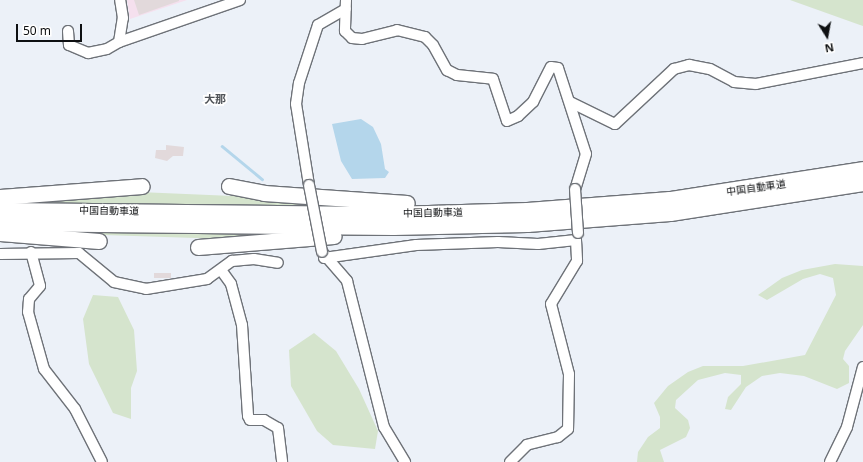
<!DOCTYPE html>
<html>
<head>
<meta charset="utf-8">
<style>
  body { margin:0 }
  #map { position:relative; width:863px; height:462px; overflow:hidden; background:#ecf1f8; font-family:"Noto Sans","Noto Sans JP",sans-serif }
  div>[style] { position:absolute }
  [style*='--x'] { left:calc(var(--x)*1px); top:calc(var(--y)*1px); width:calc(var(--w)*1px); rotate:calc(var(--a)*1deg) }
  .education>* { inset:0; background:#f5e0ee }
  .green>* { inset:0; background:#d5e4cd }
  .water>* { inset:0; background:#b4d6eb }
  .stream>* { height:2.5px; margin:-1.25px; padding:0 1.25px; transform-origin:1.25px; border-radius:1.25px; background:#b4d6eb }
  .building>* { inset:0; background:#e2d9db; transform-origin:0 0 }
  .roads { filter:drop-shadow(1px 0 #6e7278) drop-shadow(-1px 0 #6e7278) drop-shadow(0 1px #6e7278) drop-shadow(0 -1px #6e7278) }
  .minor>* { height:10px; margin:-5px; padding:0 5px; transform-origin:5px; border-radius:5px; background:#fff }
  .highway>* { height:15px; margin:-7.5px; padding:0 7.5px; transform-origin:7.5px; border-radius:7.5px; background:#fff }
  .bridges { filter:drop-shadow(1px 0 #6e7278) drop-shadow(-1px 0 #6e7278) drop-shadow(0 1px #6e7278) drop-shadow(0 -1px #6e7278) }
  .minor-bridge>* { height:10px; margin:-5px; padding:0 5px; transform-origin:5px; border-radius:5px; background:#fff }
  span { translate:-50% -50%; white-space:nowrap; text-align:center; line-height:1.15; -webkit-text-stroke:3.5px #fff; paint-order:stroke }
  .street-label { font-size:10px; color:#0e1012 }
  .neighbourhood-label { font-size:11px; color:#4f5358; font-weight:700 }
  .north { position:absolute; left:807px; top:16px; width:40px; height:40px; -webkit-text-stroke:3px #fff; paint-order:stroke; rotate:169deg; font-size:11px; font-weight:700; line-height:16px; text-align:center; color:#0e1012 }
  .north::after { content:''; display:block; margin:auto; width:14px; height:18px; background:#0e1012; clip-path:polygon(50% 0,100% 100%,50% 72%,0 100%) }
  .scale { position:absolute; left:16px; top:24px; width:66px; height:18px; box-sizing:border-box; border:2px solid #0e1012; border-top:0; padding-left:5px; font-size:12px; line-height:14px; white-space:nowrap; color:#0e1012; -webkit-text-stroke:3px #fff; paint-order:stroke }
</style>
</head>
<body>
<div id="map">
  <div class="education">
    <i style="clip-path:polygon(127px 0,187px 0,130px 19px)"></i>
  </div>
  <div class="green">
    <i style="clip-path:polygon(790px 0,863px 0,863px 26px,860px 25px)"></i>
    <i style="clip-path:polygon(139px 192px,259px 197px,342px 206px,24px 203px,0 200px)"></i>
    <i style="clip-path:polygon(73px 231px,252px 234px,278px 235px,227px 239px,41px 233px)"></i>
    <i style="clip-path:polygon(835px 264px,863px 266px,863px 325px,845px 351px,843px 359px,849px 366px,849px 383px,837px 389px,804px 376px,780px 373px,762px 376px,746px 387px,731px 410px,725px 409px,728px 397px,741px 384px,741px 375px,725px 373px,698px 380px,676px 400px,675px 408px,688px 420px,690px 428px,686px 437px,660px 450px,664px 462px,637px 462px,638px 452px,648px 437px,660px 428px,660px 417px,654px 403px,668px 386px,688px 372px,703px 366px,743px 366px,805px 355px,836px 295px,833px 278px,820px 274px,803px 279px,767px 300px,758px 295px,782px 278px,802px 270px)"></i>
    <i style="clip-path:polygon(93px 295px,118px 297px,134px 330px,137px 371px,131px 388px,131px 419px,113px 413px,89px 364px,83px 319px)"></i>
    <i style="clip-path:polygon(314px 333px,336px 351px,359px 389px,378px 431px,375px 449px,333px 445px,317px 431px,291px 386px,289px 350px)"></i>
  </div>
  <div class="water">
    <i style="clip-path:polygon(361px 119px,373px 127px,381px 144px,385px 169px,389px 172px,385px 178px,352px 179px,341px 161px,332px 124px)"></i>
  </div>
  <div class="stream">
    <i style="--x:222;--y:146;--w:52;--a:39.5"></i>
  </div>
  <div class="building">
    <i style="clip-path:polygon(134px 0,179px 0,179px 1px,139px 15px)"></i>
    <i style="clip-path:polygon(166px 145px,184px 147px,183px 156px,173px 156px,167px 161px,155px 158px,156px 150px,166px 150px)"></i>
    <i style="left:171px;top:273px;width:5px;height:17px;rotate:90deg"></i>
  </div>
  <div class="roads">
    <div class="minor">
      <i style="--x:346;--y:0;--w:31;--a:92"></i>
      <i style="--x:345;--y:31;--w:10;--a:45"></i>
      <i style="--x:352;--y:38;--w:10;--a:6"></i>
      <i style="--x:362;--y:39;--w:36;--a:-14"></i>
      <i style="--x:397;--y:30;--w:29;--a:14"></i>
      <i style="--x:425;--y:37;--w:11;--a:45"></i>
      <i style="--x:433;--y:45;--w:29;--a:61"></i>
      <i style="--x:447;--y:70;--w:11;--a:27"></i>
      <i style="--x:457;--y:75;--w:36;--a:6"></i>
      <i style="--x:493;--y:79;--w:44;--a:71.6"></i>
      <i style="--x:507;--y:121;--w:12;--a:-24"></i>
      <i style="--x:518;--y:116;--w:21;--a:-43"></i>
      <i style="--x:533;--y:102;--w:39;--a:-63"></i>
      <i style="--x:551;--y:67;--w:7;--a:8"></i>
      <i style="--x:558;--y:68;--w:90;--a:72"></i>
      <i style="--x:586;--y:154;--w:37;--a:107"></i>
      <i style="--x:68;--y:31;--w:14;--a:86"></i>
      <i style="--x:69;--y:45;--w:21;--a:23"></i>
      <i style="--x:88;--y:53;--w:19;--a:-12"></i>
      <i style="--x:107;--y:49;--w:14;--a:-30"></i>
      <i style="--x:119;--y:42;--w:24;--a:-81"></i>
      <i style="--x:123;--y:18;--w:18;--a:-99"></i>
      <i style="--x:119;--y:42;--w:128;--a:-19.1"></i>
      <i style="--x:570;--y:102;--w:50;--a:26.1"></i>
      <i style="--x:615;--y:124;--w:81;--a:-43"></i>
      <i style="--x:674;--y:69;--w:16;--a:-15"></i>
      <i style="--x:689;--y:65;--w:21;--a:11"></i>
      <i style="--x:710;--y:69;--w:27;--a:28"></i>
      <i style="--x:734;--y:82;--w:22;--a:5"></i>
      <i style="--x:756;--y:84;--w:109;--a:-11.1"></i>
      <i style="--x:309;--y:185;--w:82;--a:-99.1"></i>
      <i style="--x:296;--y:104;--w:21;--a:-82"></i>
      <i style="--x:299;--y:83;--w:61;--a:-71.9"></i>
      <i style="--x:318;--y:25;--w:32;--a:-30"></i>
      <i style="--x:31;--y:252;--w:35;--a:75"></i>
      <i style="--x:40;--y:286;--w:17;--a:130"></i>
      <i style="--x:29;--y:299;--w:13;--a:94"></i>
      <i style="--x:28;--y:312;--w:59;--a:74.3"></i>
      <i style="--x:44;--y:369;--w:51;--a:52.2"></i>
      <i style="--x:75;--y:409;--w:59;--a:63"></i>
      <i style="--x:323;--y:253;--w:37;--a:49"></i>
      <i style="--x:347;--y:281;--w:151;--a:75.8"></i>
      <i style="--x:384;--y:427;--w:41;--a:59"></i>
      <i style="--x:0;--y:254;--w:79;--a:-0.7"></i>
      <i style="--x:79;--y:253;--w:45;--a:39.6"></i>
      <i style="--x:114;--y:282;--w:33;--a:12"></i>
      <i style="--x:146;--y:289;--w:62;--a:-9.3"></i>
      <i style="--x:207;--y:279;--w:31;--a:-36"></i>
      <i style="--x:232;--y:261;--w:22;--a:-5"></i>
      <i style="--x:254;--y:259;--w:24;--a:9"></i>
      <i style="--x:324;--y:258;--w:93;--a:-8"></i>
      <i style="--x:416;--y:245;--w:82;--a:-2.1"></i>
      <i style="--x:498;--y:242;--w:40;--a:2.9"></i>
      <i style="--x:538;--y:244;--w:38;--a:-6"></i>
      <i style="--x:576;--y:240;--w:21;--a:87"></i>
      <i style="--x:577;--y:261;--w:50;--a:121.2"></i>
      <i style="--x:551;--y:304;--w:72;--a:75.6"></i>
      <i style="--x:569;--y:374;--w:55;--a:91"></i>
      <i style="--x:568;--y:429;--w:13;--a:141"></i>
      <i style="--x:558;--y:437;--w:32;--a:166"></i>
      <i style="--x:527;--y:445;--w:24;--a:135"></i>
      <i style="--x:221;--y:270;--w:17;--a:54"></i>
      <i style="--x:231;--y:284;--w:42;--a:75"></i>
      <i style="--x:242;--y:325;--w:91;--a:86.2"></i>
      <i style="--x:248;--y:416;--w:4;--a:63"></i>
      <i style="--x:250;--y:420;--w:14;--a:0"></i>
      <i style="--x:264;--y:420;--w:16;--a:30"></i>
      <i style="--x:278;--y:428;--w:34;--a:83"></i>
      <i style="--x:830;--y:462;--w:39;--a:-64"></i>
      <i style="--x:847;--y:427;--w:62;--a:-75.1"></i>
    </div>
    <div class="highway">
      <i style="--x:229;--y:186;--w:36;--a:11"></i>
      <i style="--x:264;--y:193;--w:143;--a:4"></i>
      <i style="--x:0;--y:197;--w:142;--a:-4.4"></i>
      <i style="--x:0;--y:210;--w:394;--a:0.6"></i>
      <i style="--x:394;--y:214;--w:133;--a:-1.7"></i>
      <i style="--x:527;--y:210;--w:143;--a:-4.4"></i>
      <i style="--x:670;--y:199;--w:195;--a:-8.8"></i>
      <i style="--x:0;--y:223;--w:393;--a:0.6"></i>
      <i style="--x:393;--y:227;--w:134;--a:-1.3"></i>
      <i style="--x:527;--y:224;--w:143;--a:-4.4"></i>
      <i style="--x:670;--y:213;--w:195;--a:-8.8"></i>
      <i style="--x:0;--y:233;--w:99;--a:4.6"></i>
      <i style="--x:198;--y:247;--w:136;--a:-4.6"></i>
    </div>
  </div>
  <div class="bridges">
    <div class="minor-bridge">
      <i style="--x:309;--y:185;--w:68;--a:79"></i>
      <i style="--x:575;--y:189;--w:44;--a:86.1"></i>
    </div>
  </div>
  <div class="street-label">
    <span style="left:756px;top:188px;rotate:-8deg">中国自動車道</span>
    <span style="left:109px;top:211px;rotate:1deg">中国自動車道</span>
    <span style="left:433px;top:213px;rotate:-1deg">中国自動車道</span>
  </div>
  <div class="neighbourhood-label">
    <span style="left:215px;top:99px">大那</span>
  </div>
  <div class="north">N</div>
  <div class="scale">50 m</div>
</div>
</body>
</html>
